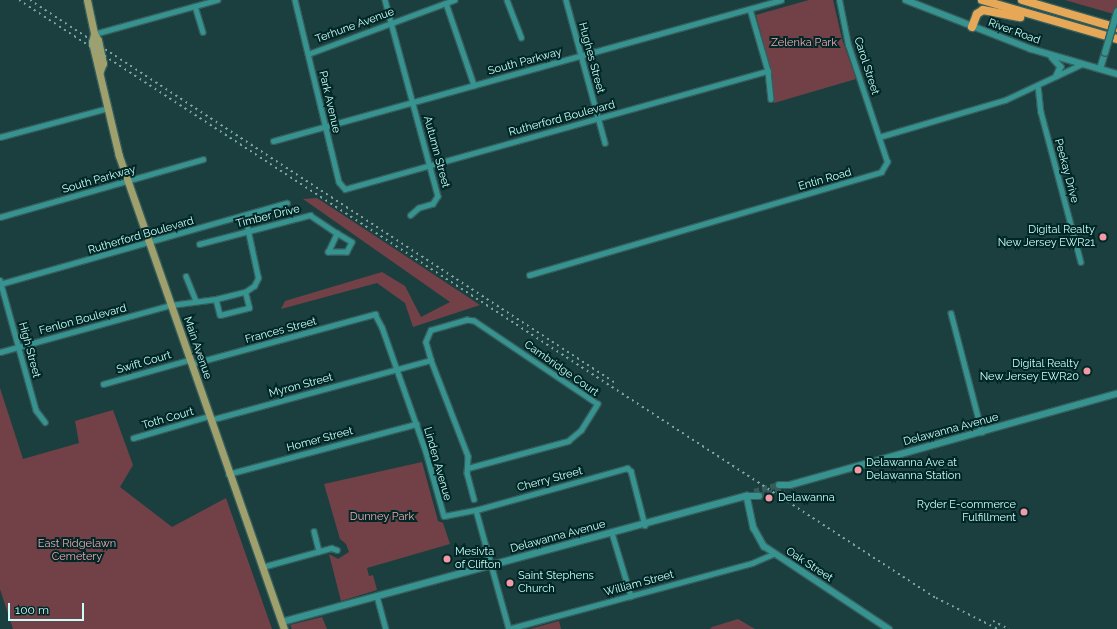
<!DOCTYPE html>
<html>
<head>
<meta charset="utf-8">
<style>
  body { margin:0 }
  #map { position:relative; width:1117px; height:629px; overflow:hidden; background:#1a3f3e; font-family:Raleway,sans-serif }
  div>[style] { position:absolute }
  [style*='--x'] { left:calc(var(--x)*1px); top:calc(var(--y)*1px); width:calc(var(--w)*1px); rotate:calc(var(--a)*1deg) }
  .green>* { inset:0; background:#724148 }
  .tertiary-tunnel>* { height:5.5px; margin-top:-2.75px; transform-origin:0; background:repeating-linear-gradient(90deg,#345c5a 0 5.5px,transparent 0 8.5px) }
  .roads { filter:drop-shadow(1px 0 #355e5d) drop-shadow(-1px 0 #355e5d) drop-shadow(0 1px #355e5d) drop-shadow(0 -1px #355e5d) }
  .minor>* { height:4.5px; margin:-2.25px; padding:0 2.25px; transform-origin:2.25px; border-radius:2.25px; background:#37938f }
  .tertiary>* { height:5.5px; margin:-2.75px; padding:0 2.75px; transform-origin:2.75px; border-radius:2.75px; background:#37938f }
  .primary>* { height:7px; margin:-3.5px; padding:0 3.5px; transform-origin:3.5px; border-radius:3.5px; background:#a0a06d }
  .motorway>* { height:8px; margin:-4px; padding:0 4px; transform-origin:4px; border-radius:4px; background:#e6a857 }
  .rail>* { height:1.5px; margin-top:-0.75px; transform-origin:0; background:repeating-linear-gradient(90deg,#79a6a4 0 2px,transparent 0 6px) }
  .bridges { filter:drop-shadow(1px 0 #355e5d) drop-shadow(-1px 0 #355e5d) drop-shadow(0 1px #355e5d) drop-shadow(0 -1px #355e5d) }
  .tertiary-bridge>* { height:5.5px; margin:-2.75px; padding:0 2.75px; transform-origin:2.75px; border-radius:2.75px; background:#37938f }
  .dots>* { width:11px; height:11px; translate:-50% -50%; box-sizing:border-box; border:2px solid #002625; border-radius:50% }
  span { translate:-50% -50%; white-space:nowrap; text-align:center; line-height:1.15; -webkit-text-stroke:4px #002625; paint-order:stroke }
  .street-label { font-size:11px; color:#cafffb }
  .park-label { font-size:11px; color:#f4a8b2 }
  .poi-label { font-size:11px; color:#cafffb }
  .right { translate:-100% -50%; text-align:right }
  .left { translate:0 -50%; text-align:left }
  .scale { position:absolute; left:8px; top:603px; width:76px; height:18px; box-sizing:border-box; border:2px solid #cafffb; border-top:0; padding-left:5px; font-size:12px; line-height:14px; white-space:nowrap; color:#cafffb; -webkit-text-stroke:3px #002625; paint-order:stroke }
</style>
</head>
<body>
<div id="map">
  <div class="green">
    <i style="clip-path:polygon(809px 0,833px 0,842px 39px,856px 79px,774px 103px,772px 74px,756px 15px)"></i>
    <i style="clip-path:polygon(1065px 0,1117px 0,1117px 15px)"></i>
    <i style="clip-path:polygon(317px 198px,369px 232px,480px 305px,413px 327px,405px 303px,377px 283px,281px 309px,285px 301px,382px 272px,405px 286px,421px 317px,450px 302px,303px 199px)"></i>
    <i style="clip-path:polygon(0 388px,23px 459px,79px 443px,75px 421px,113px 410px,133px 465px,120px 487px,172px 527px,226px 498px,272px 629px,13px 629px,0 589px)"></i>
    <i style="clip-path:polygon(422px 462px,438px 521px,443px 523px,450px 544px,367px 568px,369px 576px,373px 575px,377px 590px,341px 601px,329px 554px,338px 559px,349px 552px,346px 544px,340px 539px,324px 484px)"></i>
    <i style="clip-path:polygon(322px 617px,327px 629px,292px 629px,290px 625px)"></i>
    <i style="clip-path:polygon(738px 619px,755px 629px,710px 629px,712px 627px)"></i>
    <i style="clip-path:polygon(559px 621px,561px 629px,530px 629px)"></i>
  </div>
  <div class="tertiary-tunnel">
    <i style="--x:754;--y:492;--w:26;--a:-16"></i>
    <i style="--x:759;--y:496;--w:26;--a:-16"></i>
  </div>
  <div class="roads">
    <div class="minor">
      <i style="--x:295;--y:0;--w:187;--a:76.4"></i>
      <i style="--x:339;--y:182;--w:9;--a:49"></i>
      <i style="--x:345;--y:189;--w:439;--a:-15.6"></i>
      <i style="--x:385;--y:0;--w:203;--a:74.9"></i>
      <i style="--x:438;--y:196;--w:9;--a:122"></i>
      <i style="--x:433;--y:204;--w:15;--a:164"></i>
      <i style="--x:419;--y:208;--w:11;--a:139"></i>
      <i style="--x:507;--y:0;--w:40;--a:69"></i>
      <i style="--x:566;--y:0;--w:148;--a:74.7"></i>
      <i style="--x:446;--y:3;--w:87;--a:71.1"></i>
      <i style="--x:195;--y:6;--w:27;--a:73"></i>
      <i style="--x:750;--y:9;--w:65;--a:73.8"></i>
      <i style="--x:768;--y:71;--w:28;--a:84"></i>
      <i style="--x:94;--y:34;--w:128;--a:-15.5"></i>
      <i style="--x:308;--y:54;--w:156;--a:-20.3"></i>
      <i style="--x:1038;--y:85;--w:27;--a:84"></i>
      <i style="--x:1041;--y:112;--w:155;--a:75.1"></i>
      <i style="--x:0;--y:137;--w:112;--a:-15"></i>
      <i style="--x:879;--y:137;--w:131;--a:-16.4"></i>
      <i style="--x:1005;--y:100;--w:85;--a:-25.1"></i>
      <i style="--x:273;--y:141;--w:527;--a:-15.51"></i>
      <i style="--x:0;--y:217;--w:211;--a:-15.9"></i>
      <i style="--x:337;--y:233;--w:17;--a:31"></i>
      <i style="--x:352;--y:242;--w:11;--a:117"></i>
      <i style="--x:347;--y:252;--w:19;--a:180"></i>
      <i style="--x:328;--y:252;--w:21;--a:-65"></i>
      <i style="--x:199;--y:244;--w:115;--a:-14.6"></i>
      <i style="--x:310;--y:215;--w:32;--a:34"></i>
      <i style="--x:529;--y:275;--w:367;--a:-16.3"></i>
      <i style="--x:881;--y:172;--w:12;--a:-59"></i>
      <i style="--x:887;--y:162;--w:123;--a:-108.4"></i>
      <i style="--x:848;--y:45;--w:46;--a:-101.3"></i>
      <i style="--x:186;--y:276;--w:27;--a:68"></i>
      <i style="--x:0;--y:280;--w:135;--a:74.5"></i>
      <i style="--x:36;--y:410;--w:15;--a:53"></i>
      <i style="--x:0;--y:284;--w:298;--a:-15.8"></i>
      <i style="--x:216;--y:299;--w:16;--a:76"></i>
      <i style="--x:220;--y:315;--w:30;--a:-14"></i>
      <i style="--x:249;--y:308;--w:16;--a:-104"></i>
      <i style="--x:951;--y:313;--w:123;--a:75.4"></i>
      <i style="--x:0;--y:352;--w:177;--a:-15.4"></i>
      <i style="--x:171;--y:305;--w:45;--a:-7.6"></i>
      <i style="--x:216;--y:299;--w:30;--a:-14"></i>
      <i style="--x:245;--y:292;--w:11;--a:-34"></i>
      <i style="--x:254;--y:286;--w:9;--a:-63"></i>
      <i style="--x:258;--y:278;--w:57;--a:-102.1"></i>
      <i style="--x:246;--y:222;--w:7;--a:-124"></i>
      <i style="--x:191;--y:364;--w:191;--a:-15.2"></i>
      <i style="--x:375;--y:314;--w:15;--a:62"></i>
      <i style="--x:382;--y:327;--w:133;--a:70.6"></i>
      <i style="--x:426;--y:452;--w:66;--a:74.3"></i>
      <i style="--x:444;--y:516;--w:33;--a:-11"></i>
      <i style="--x:476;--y:510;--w:157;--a:-15.5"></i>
      <i style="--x:627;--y:468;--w:5;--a:37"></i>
      <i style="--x:631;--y:471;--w:56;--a:75.5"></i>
      <i style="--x:103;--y:384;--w:89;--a:-15.6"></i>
      <i style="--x:210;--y:420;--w:229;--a:-15.2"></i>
      <i style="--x:133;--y:438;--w:79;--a:-16.1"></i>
      <i style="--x:468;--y:468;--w:104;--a:-15.1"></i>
      <i style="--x:568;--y:441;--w:17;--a:-40"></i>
      <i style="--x:581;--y:430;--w:31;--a:-58"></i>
      <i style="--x:597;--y:404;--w:148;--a:-146"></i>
      <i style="--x:474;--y:321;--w:7;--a:-172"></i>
      <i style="--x:467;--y:320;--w:37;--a:164"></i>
      <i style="--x:431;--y:330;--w:13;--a:113"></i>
      <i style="--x:426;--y:342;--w:19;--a:74"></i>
      <i style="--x:431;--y:360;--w:103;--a:68.9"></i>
      <i style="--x:468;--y:456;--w:17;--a:93"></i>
      <i style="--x:467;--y:473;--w:27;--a:75"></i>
      <i style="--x:228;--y:474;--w:195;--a:-14.9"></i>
      <i style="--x:476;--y:510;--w:123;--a:74.5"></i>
      <i style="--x:314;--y:531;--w:21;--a:76"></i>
      <i style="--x:612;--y:533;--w:66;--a:73.2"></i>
      <i style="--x:262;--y:567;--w:72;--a:-15.4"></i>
      <i style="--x:331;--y:548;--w:6;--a:18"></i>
      <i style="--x:377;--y:596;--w:34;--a:75"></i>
      <i style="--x:508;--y:629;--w:253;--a:-15.1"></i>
      <i style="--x:752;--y:563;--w:23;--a:-23"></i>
    </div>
    <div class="tertiary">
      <i style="--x:906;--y:0;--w:134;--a:21.4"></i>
      <i style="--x:1031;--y:49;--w:90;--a:16.2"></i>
      <i style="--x:1052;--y:57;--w:13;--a:48"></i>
      <i style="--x:1061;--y:67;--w:10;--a:114"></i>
      <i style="--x:1100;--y:69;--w:17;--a:-73"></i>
      <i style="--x:779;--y:485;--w:11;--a:0"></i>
      <i style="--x:790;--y:485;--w:339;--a:-15.6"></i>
      <i style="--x:747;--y:496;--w:33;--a:78"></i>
      <i style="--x:754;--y:528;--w:21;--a:61"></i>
      <i style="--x:764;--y:546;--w:150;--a:33.6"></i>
      <i style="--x:282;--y:622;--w:482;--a:-15.2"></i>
      <i style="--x:747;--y:496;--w:12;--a:0"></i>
    </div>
    <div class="primary">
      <i style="--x:87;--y:0;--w:35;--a:78"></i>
      <i style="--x:94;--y:34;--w:8;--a:104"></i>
      <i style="--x:92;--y:42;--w:117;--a:76.7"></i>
      <i style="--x:119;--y:156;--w:501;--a:70.77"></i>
      <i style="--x:94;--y:34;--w:7;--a:56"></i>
      <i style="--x:98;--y:40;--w:24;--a:78"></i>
      <i style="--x:103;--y:63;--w:9;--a:111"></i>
    </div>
    <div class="motorway">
      <i style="--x:982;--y:0;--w:141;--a:16.1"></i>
      <i style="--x:1022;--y:0;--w:99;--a:16.4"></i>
      <i style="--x:972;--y:27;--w:14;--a:-69"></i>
      <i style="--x:977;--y:14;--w:7;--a:-34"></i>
      <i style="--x:983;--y:10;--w:38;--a:11"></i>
    </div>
  </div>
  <div class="rail">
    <i style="--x:19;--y:0;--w:1038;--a:33.12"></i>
    <i style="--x:888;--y:567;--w:57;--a:32.9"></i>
    <i style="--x:936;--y:598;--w:69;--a:26.6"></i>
    <i style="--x:30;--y:0;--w:698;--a:33.19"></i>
    <i style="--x:993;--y:621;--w:18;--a:27"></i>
  </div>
  <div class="bridges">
    <div class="tertiary-bridge">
      <i style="--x:1105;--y:53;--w:43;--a:-73.7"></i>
    </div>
  </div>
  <div class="dots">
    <i style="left:1103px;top:237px;background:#f49aa6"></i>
    <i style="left:1087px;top:371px;background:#f49aa6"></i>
    <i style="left:858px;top:470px;background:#f49aa6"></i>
    <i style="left:769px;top:498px;background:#f49aa6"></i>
    <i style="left:1024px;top:512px;background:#f49aa6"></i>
    <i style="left:447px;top:559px;background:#f49aa6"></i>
    <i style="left:510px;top:583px;background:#f49aa6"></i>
  </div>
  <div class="street-label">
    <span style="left:355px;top:26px;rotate:-20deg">Terhune Avenue</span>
    <span style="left:1014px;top:32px;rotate:20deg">River Road</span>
    <span style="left:591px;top:58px;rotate:75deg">Hughes Street</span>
    <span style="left:525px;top:62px;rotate:-15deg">South Parkway</span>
    <span style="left:866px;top:66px;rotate:72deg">Carol Street</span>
    <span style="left:329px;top:102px;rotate:77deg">Park Avenue</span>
    <span style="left:562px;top:119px;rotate:-15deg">Rutherford Boulevard</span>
    <span style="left:436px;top:152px;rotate:75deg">Autumn Street</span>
    <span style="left:1066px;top:171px;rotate:75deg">Peekay Drive</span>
    <span style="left:99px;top:180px;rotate:-16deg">South Parkway</span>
    <span style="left:825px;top:180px;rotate:-16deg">Entin Road</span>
    <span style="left:268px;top:217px;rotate:-14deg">Timber Drive</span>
    <span style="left:141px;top:236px;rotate:-16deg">Rutherford Boulevard</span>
    <span style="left:83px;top:320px;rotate:-15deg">Fenlon Boulevard</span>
    <span style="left:281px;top:331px;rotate:-15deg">Frances Street</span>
    <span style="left:197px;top:348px;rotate:71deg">Main Avenue</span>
    <span style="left:29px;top:350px;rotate:75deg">High Street</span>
    <span style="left:144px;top:363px;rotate:-16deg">Swift Court</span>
    <span style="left:561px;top:369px;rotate:35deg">Cambridge Court</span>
    <span style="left:301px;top:386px;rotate:-15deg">Myron Street</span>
    <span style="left:168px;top:419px;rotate:-16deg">Toth Court</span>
    <span style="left:951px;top:430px;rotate:-15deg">Delawanna Avenue</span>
    <span style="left:320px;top:440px;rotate:-15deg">Homer Street</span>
    <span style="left:437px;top:464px;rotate:74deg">Linden Avenue</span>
    <span style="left:550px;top:480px;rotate:-15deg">Cherry Street</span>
    <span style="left:558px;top:537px;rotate:-15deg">Delawanna Avenue</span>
    <span style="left:809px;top:565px;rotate:33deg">Oak Street</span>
    <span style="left:639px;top:584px;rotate:-15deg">William Street</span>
  </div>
  <div class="park-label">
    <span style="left:804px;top:43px">Zelenka Park</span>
    <span style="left:382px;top:517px">Dunney Park</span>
    <span style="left:77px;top:551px">East Ridgelawn<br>Cemetery</span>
  </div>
  <div class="poi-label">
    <span class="right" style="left:1095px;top:237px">Digital Realty<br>New Jersey EWR21</span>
    <span class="right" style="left:1079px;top:371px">Digital Realty<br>New Jersey EWR20</span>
    <span class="left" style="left:866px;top:470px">Delawanna Ave at<br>Delawanna Station</span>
    <span class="left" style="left:778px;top:498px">Delawanna</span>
    <span class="right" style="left:1016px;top:512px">Ryder E-commerce<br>Fulfillment</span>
    <span class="left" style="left:455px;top:559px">Mesivta<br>of Clifton</span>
    <span class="left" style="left:518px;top:583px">Saint Stephens<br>Church</span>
  </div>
  <div class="scale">100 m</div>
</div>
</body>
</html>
